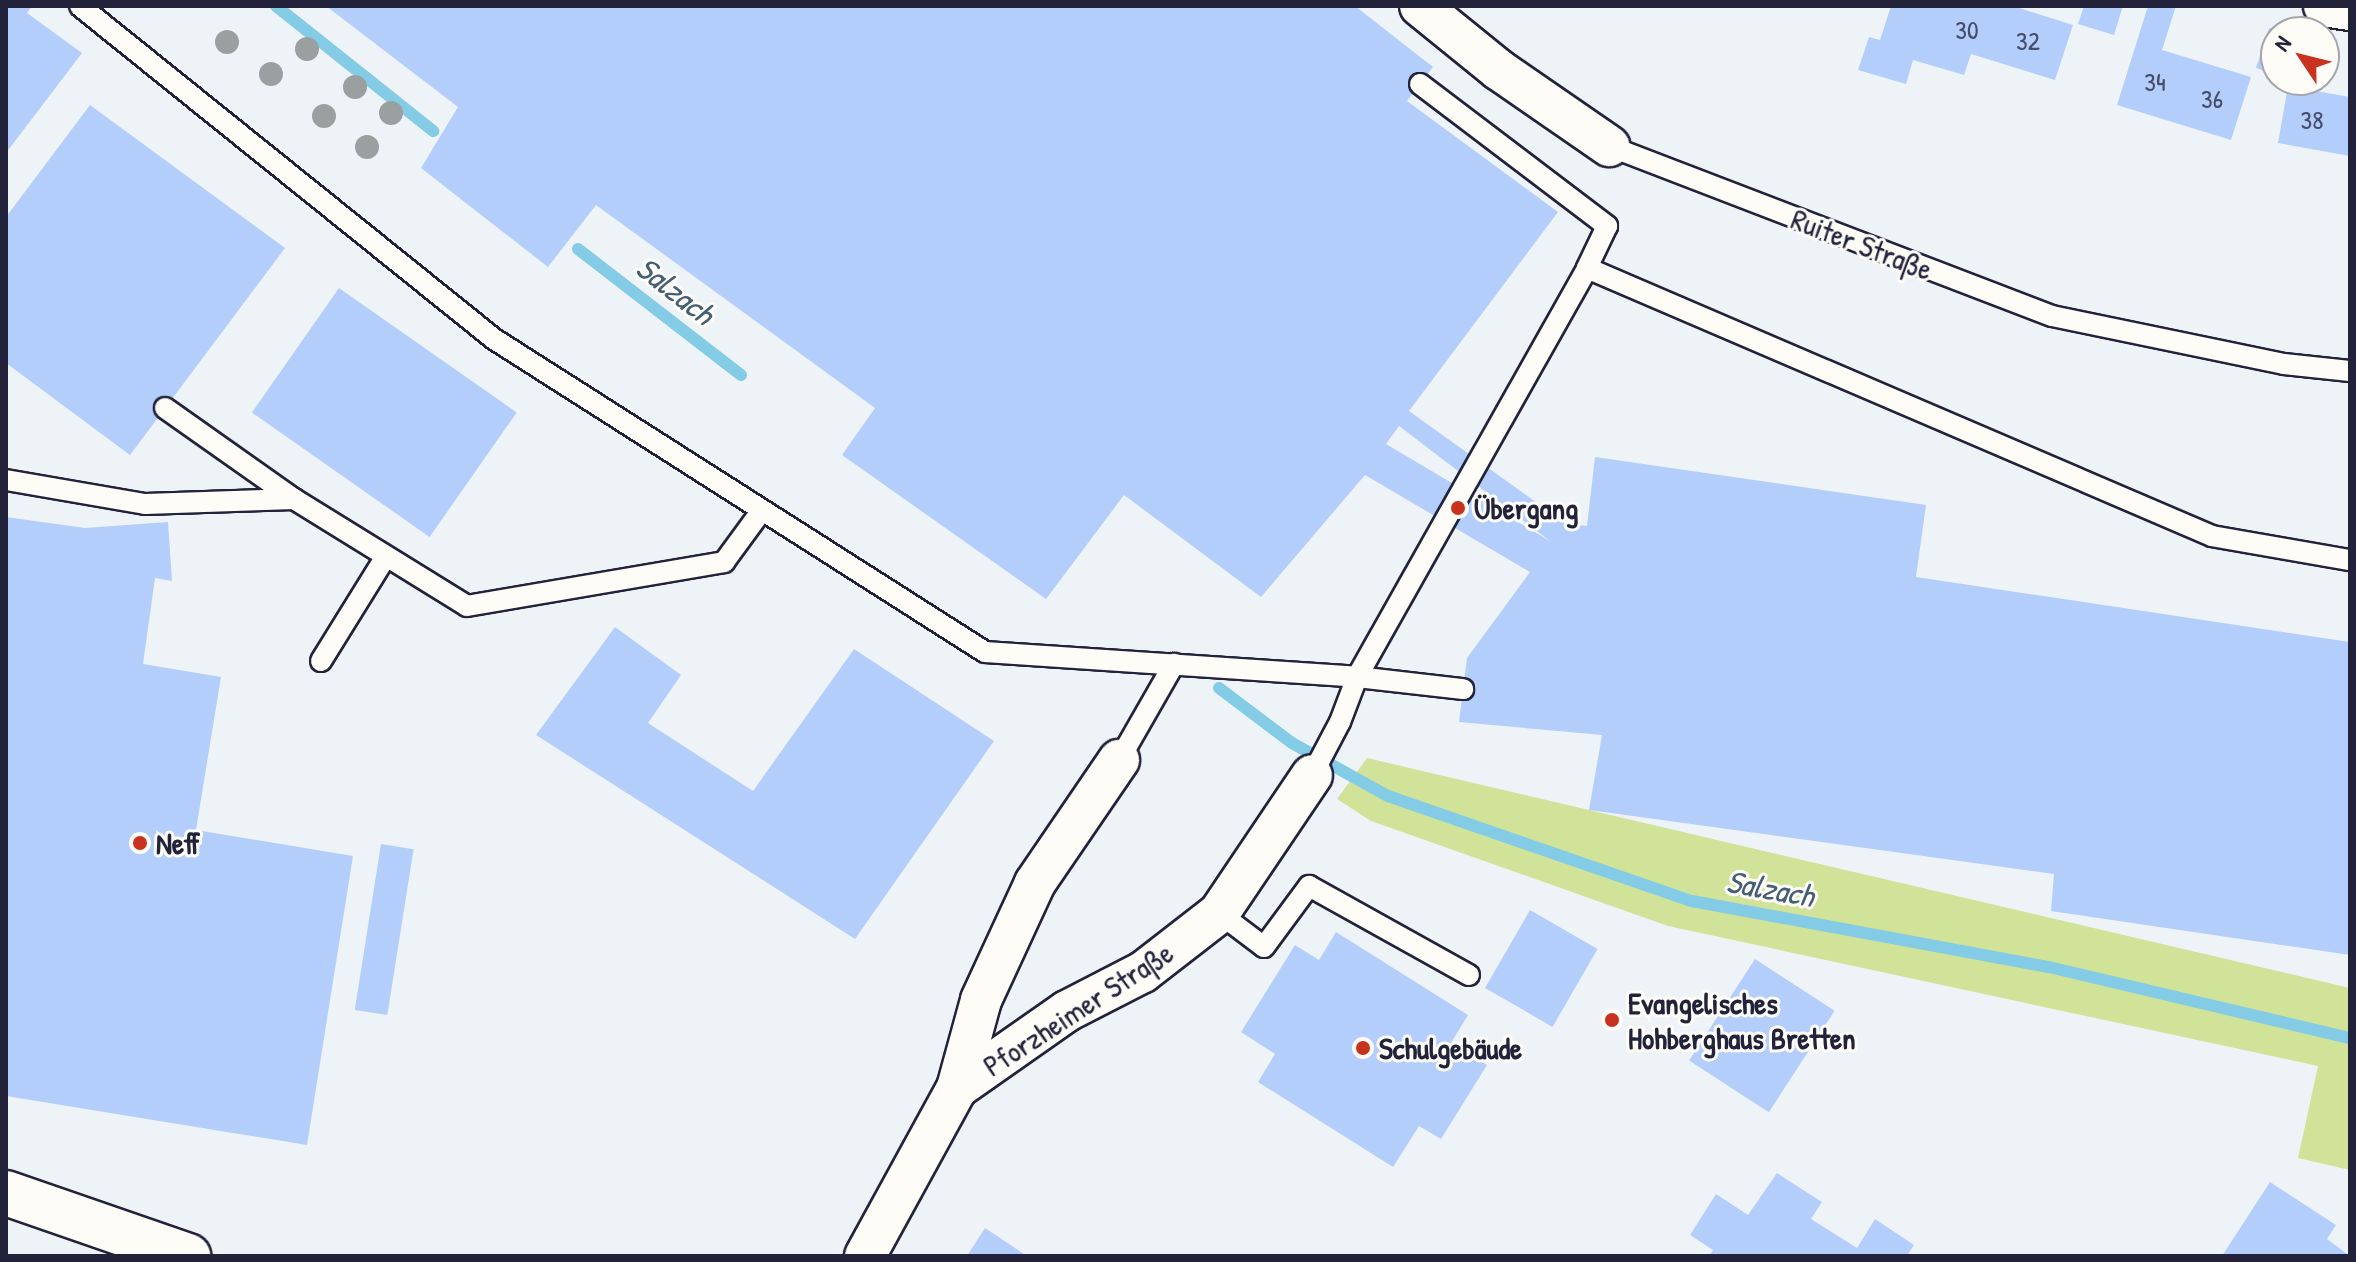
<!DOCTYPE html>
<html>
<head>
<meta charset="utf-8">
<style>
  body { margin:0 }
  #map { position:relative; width:2356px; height:1262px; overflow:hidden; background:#eef3f8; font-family:"Patrick Hand",sans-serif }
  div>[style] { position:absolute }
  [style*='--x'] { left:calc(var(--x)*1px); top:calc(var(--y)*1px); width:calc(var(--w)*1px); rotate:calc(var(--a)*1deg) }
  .green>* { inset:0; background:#d0e398 }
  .stream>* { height:12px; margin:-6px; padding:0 6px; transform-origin:6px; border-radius:6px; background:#84cce5 }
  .building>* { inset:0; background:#b4cefc; transform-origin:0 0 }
  .roads { filter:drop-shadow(2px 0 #22223b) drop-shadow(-2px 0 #22223b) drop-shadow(0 2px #22223b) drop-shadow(0 -2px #22223b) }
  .service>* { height:20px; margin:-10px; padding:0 10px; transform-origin:10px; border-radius:10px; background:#fdfcf7 }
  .minor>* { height:40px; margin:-20px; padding:0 20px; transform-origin:20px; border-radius:20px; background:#fdfcf7 }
  .primary>* { height:44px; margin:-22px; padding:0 22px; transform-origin:22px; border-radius:22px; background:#fdfcf7 }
  .trees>* { width:24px; height:24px; margin:-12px; border-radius:50%; background:#9aa09f }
  .dots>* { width:22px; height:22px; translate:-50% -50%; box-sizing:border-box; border:4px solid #fdfcf7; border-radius:50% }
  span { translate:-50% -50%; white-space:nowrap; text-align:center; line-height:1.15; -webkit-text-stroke:6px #fdfcf7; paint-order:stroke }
  .number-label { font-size:26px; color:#464d6b }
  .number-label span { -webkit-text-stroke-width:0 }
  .street-label { font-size:30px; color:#22223b }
  .poi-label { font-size:30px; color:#22223b; font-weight:700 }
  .left { translate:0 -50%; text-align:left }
  .water-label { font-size:32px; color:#445e76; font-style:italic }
  .frame { position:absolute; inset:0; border:8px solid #22223b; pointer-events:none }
  .north { position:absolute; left:2260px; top:16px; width:80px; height:80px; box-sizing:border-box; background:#fdfcf7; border:2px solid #a5a5ac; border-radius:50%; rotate:305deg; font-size:22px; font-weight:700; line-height:32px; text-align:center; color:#22223b }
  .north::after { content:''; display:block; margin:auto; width:28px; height:36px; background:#c8321e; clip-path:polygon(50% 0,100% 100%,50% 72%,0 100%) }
</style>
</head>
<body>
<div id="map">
  <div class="green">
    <i style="clip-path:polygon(1367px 758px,2350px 988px,2350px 1170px,2298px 1158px,2318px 1066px,1668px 926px,1371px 821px,1337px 799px)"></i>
  </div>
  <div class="stream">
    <i style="--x:276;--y:6;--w:201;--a:38.5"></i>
    <i style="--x:578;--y:249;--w:206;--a:37.7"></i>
    <i style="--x:1219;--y:688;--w:91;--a:37"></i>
    <i style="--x:1292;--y:743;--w:110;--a:28.9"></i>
    <i style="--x:1388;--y:796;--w:322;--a:19.1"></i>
    <i style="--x:1692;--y:901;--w:363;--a:10.5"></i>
    <i style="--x:2049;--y:967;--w:309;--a:13.3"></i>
  </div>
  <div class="building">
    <i style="clip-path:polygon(6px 6px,32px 6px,27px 13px,82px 53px,6px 153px)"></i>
    <i style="clip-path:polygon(evenodd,326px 6px,1355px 6px,1433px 67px,1407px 101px,1558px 212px,1409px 411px,1565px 523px,1587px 526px,1595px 457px,1926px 505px,1916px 577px,2350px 642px,2350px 955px,2051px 911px,2054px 874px,1589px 810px,1602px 735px,1459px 722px,1467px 658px,1530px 572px,1365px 475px,1261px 597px,1124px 495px,1046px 599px,842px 455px,875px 408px,596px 205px,548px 267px,421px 168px,458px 107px,326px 6px,1399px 426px,1550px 541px,1386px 444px,1399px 426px)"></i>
    <i style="clip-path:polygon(1891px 6px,2013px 6px,2073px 25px,2055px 80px,1971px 54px,1964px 75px,1913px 60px,1906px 84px,1858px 70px,1869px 37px,1880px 40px)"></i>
    <i style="clip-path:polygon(2084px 6px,2123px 6px,2114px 35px,2078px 24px)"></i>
    <i style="clip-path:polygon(2148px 6px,2176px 6px,2162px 50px,2251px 77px,2231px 140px,2117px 105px)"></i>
    <i style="clip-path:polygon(2269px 28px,2276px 30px,2276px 75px,2256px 68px)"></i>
    <i style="clip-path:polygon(2288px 86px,2350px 97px,2350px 156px,2278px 143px)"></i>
    <i style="clip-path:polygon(90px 105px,285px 248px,130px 455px,6px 363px,6px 217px)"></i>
    <i style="left:339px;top:288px;width:217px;height:152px;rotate:35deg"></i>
    <i style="clip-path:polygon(6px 517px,85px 528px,168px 522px,172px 581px,155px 578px,143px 664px,221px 677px,196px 830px,353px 856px,307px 1145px,6px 1096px)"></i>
    <i style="clip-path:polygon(615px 627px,681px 675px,648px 723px,753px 791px,854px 649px,994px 741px,855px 939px,536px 735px)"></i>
    <i style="left:381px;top:844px;width:33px;height:168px;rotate:9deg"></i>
    <i style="left:1530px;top:910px;width:78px;height:90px;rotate:30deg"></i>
    <i style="clip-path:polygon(1336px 932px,1468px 1015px,1451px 1043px,1487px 1065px,1441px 1139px,1419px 1126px,1393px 1167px,1258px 1082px,1275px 1054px,1241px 1032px,1295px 945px,1319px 960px)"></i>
    <i style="left:1755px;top:959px;width:95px;height:121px;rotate:33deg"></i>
    <i style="clip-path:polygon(1777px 1173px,1822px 1202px,1811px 1219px,1857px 1248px,1875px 1219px,1914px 1245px,1907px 1256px,1709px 1256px,1713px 1250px,1690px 1235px,1716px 1194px,1748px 1215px)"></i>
    <i style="clip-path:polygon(2270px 1182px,2336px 1225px,2327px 1239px,2350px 1256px,2222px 1256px)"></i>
    <i style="clip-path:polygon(985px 1228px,1027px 1256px,967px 1256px)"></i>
  </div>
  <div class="roads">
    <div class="service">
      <i style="--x:80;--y:6;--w:531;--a:38.81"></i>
      <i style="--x:494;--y:339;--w:582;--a:32.52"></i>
      <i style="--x:985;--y:652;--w:373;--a:3.8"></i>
      <i style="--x:1357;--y:677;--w:107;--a:6.5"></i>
      <i style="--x:1420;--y:84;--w:235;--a:37.2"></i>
      <i style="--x:1607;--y:226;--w:47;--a:115.5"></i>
      <i style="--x:1587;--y:268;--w:680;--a:23.21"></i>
      <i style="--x:2212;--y:536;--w:140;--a:9.9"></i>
      <i style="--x:1609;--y:146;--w:474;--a:21"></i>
      <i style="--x:2052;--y:316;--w:237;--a:11.7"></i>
      <i style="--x:2284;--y:364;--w:66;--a:6.1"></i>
      <i style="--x:165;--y:408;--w:158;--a:35.2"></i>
      <i style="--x:6;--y:480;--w:141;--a:9.8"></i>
      <i style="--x:145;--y:504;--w:149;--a:-1.9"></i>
      <i style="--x:294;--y:499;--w:203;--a:31.7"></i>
      <i style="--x:467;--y:606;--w:261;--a:-9.7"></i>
      <i style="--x:724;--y:562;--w:64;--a:-53.8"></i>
      <i style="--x:321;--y:661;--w:123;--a:-58.2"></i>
      <i style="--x:1119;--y:760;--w:111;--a:-60.2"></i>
      <i style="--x:1312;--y:775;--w:60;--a:-62.2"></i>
      <i style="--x:1340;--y:722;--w:48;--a:-69.3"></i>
      <i style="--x:1357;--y:677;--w:469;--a:-60.6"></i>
      <i style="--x:1219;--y:913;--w:56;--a:37.1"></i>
      <i style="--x:1264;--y:947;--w:76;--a:-53.6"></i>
      <i style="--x:1309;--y:886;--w:183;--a:29.1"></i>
    </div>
    <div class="minor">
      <i style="--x:1420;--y:6;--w:102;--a:39"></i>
      <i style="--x:1499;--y:70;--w:134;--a:34.6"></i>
      <i style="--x:2324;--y:6;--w:26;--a:9"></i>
      <i style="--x:957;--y:1088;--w:91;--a:-74.7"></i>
      <i style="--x:981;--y:1000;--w:129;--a:-65.2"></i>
      <i style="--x:1035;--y:883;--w:149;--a:-55.7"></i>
      <i style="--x:865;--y:1256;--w:192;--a:-61.3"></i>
      <i style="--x:957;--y:1088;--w:134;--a:-35"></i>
      <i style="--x:1067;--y:1011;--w:85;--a:-27.2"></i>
      <i style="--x:1143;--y:972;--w:96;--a:-37.8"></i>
      <i style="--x:1219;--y:913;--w:166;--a:-56"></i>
    </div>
    <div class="primary">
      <i style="--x:6;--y:1193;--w:193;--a:19.1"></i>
    </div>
  </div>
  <div class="trees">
    <i style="left:227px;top:42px"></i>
    <i style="left:307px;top:49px"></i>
    <i style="left:271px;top:74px"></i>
    <i style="left:355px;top:87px"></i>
    <i style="left:391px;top:113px"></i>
    <i style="left:324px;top:116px"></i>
    <i style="left:367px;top:147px"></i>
  </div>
  <div class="dots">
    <i style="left:1458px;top:508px;background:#c8321e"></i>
    <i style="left:140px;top:843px;background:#c8321e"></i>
    <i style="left:1612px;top:1020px;background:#c8321e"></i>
    <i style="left:1363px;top:1048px;background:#c8321e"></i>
  </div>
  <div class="number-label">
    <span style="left:1967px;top:30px">30</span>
    <span style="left:2028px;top:41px">32</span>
    <span style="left:2155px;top:82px">34</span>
    <span style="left:2212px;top:99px">36</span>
    <span style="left:2312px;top:120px">38</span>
  </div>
  <div class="street-label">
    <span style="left:1862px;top:244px;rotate:21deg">Ruiter Straße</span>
    <span style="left:1078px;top:1009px;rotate:-33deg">Pforzheimer Straße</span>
  </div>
  <div class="poi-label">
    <span class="left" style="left:1474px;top:508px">Übergang</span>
    <span class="left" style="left:156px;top:843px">Neff</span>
    <span class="left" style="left:1628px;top:1020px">Evangelisches<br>Hohberghaus Bretten</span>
    <span class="left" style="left:1379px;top:1048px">Schulgebäude</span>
  </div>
  <div class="water-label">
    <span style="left:675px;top:291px;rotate:38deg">Salzach</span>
    <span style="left:1770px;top:889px;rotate:10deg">Salzach</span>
  </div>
  <div class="frame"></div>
  <div class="north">N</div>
</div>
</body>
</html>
